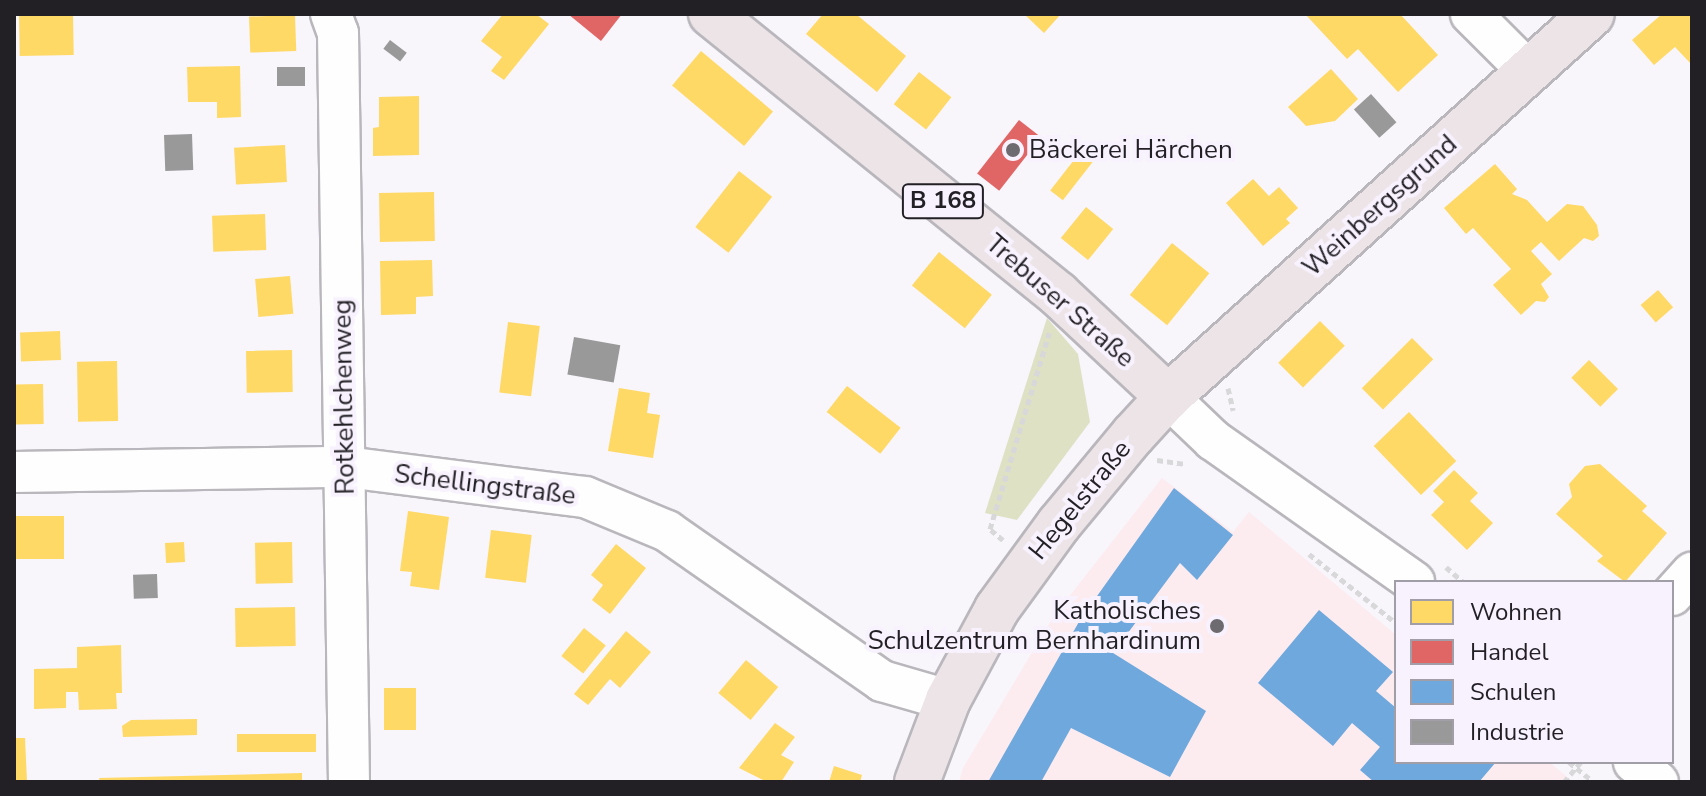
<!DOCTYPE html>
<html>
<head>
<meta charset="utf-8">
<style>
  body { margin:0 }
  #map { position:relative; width:1706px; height:796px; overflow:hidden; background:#f8f5fb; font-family:"Nunito Sans",sans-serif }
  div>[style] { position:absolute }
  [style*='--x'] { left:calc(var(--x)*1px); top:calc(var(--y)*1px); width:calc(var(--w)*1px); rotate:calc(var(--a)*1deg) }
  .education>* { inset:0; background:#fcebef }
  .green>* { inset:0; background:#dee1c4 }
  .homes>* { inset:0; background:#ffd966; transform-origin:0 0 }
  .shops>* { inset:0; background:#e06666; transform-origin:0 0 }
  .schools>* { inset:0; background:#6fa8dc }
  .industry>* { inset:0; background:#999; transform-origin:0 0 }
  .path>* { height:5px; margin-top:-2.5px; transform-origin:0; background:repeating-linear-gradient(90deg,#d8d7d9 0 6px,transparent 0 10px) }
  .roads { filter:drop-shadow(2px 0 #b9b6bc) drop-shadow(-2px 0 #b9b6bc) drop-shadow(0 2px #b9b6bc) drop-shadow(0 -2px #b9b6bc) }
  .minor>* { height:40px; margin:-20px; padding:0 20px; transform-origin:20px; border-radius:20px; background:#fefefe }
  .major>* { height:44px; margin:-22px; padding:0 22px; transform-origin:22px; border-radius:22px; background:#ece4e7 }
  .dots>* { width:22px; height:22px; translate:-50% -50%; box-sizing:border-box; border:4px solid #f8f2fe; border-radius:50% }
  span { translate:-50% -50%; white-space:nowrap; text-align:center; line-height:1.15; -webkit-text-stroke:8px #f8f2fe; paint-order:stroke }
  .shield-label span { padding:2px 6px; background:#f8f2fe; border:2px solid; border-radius:6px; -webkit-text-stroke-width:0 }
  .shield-label { font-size:24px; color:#221f25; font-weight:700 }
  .poi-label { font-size:26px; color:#221f25 }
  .left { translate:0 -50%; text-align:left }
  .right { translate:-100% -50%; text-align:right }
  .street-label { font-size:26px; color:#221f25 }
  .frame { position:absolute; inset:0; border:16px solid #221f25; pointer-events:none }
  .legend { position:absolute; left:1394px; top:580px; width:280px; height:184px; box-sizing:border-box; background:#f8f2fe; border:2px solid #a29ea7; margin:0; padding:10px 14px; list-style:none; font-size:24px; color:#221f25 }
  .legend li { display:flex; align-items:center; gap:16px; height:40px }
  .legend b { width:40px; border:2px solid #a29ea7 }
</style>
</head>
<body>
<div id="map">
  <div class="education">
    <i style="clip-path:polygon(1162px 478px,1233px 532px,1249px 512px,1396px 635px,1396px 762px,1549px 762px,1573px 782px,959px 782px,963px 768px,1054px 616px)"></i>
  </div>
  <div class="green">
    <i style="clip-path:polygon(1047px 318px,1078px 354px,1090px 422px,1017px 520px,985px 513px)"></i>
  </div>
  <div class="homes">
    <i style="left:73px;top:14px;width:41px;height:54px;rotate:89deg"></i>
    <i style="clip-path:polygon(503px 14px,536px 14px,549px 24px,504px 80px,491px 71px,502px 57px,481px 41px)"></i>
    <i style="clip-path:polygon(823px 14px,856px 14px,906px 56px,877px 92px,806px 34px)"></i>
    <i style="clip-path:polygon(1024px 14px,1061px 14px,1044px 33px)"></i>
    <i style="clip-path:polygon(1305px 14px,1400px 14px,1438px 55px,1398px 92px,1358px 49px,1347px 59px)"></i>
    <i style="clip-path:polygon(1662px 14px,1692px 14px,1692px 65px,1675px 47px,1654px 65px,1632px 40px)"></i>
    <i style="left:295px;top:15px;width:36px;height:46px;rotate:88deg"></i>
    <i style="left:701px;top:51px;width:94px;height:45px;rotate:40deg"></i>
    <i style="clip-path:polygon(240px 66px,241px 117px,217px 118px,217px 102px,188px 102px,187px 67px)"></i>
    <i style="clip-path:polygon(1331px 69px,1358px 99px,1335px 121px,1306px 126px,1288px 107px)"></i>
    <i style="left:919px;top:72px;width:41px;height:41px;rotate:38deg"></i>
    <i style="clip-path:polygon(419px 96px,419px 155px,373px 156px,373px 128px,379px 127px,379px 97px)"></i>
    <i style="left:285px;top:145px;width:37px;height:51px;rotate:87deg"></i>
    <i style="left:1081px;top:151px;width:16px;height:50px;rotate:38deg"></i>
    <i style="clip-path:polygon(1495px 164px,1517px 189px,1512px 194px,1527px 200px,1547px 222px,1567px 204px,1583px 206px,1597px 225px,1599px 236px,1593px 241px,1584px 238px,1559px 261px,1541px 242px,1531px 251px,1552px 274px,1541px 284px,1549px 297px,1545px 302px,1536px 301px,1521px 315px,1493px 285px,1511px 269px,1473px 228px,1466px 234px,1444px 208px)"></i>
    <i style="left:739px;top:171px;width:42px;height:71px;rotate:38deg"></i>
    <i style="clip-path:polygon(1253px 179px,1269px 196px,1279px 187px,1298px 208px,1286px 219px,1290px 223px,1263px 246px,1226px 203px)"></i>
    <i style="left:434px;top:192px;width:49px;height:55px;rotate:89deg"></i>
    <i style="left:1086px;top:207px;width:35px;height:40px;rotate:39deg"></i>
    <i style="left:265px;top:214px;width:36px;height:53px;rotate:88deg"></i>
    <i style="left:1172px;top:243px;width:48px;height:67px;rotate:39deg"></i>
    <i style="left:939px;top:252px;width:68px;height:43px;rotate:39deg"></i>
    <i style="clip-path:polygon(432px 260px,433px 296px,416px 297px,416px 314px,381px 315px,380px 261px)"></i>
    <i style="left:290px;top:276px;width:38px;height:35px;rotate:85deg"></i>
    <i style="left:1658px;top:290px;width:23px;height:23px;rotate:49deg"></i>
    <i style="left:1320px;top:321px;width:35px;height:59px;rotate:45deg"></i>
    <i style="left:508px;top:322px;width:32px;height:71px;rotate:7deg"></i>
    <i style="left:60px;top:331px;width:29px;height:40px;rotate:88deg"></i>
    <i style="left:1412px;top:338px;width:30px;height:71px;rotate:45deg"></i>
    <i style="left:292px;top:350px;width:42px;height:46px;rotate:89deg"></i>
    <i style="left:1589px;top:360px;width:41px;height:25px;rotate:45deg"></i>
    <i style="left:117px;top:361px;width:60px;height:40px;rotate:89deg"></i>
    <i style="left:43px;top:384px;width:40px;height:29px;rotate:89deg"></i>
    <i style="left:847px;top:386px;width:68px;height:33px;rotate:38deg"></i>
    <i style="clip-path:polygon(619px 388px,650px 393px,647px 413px,660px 415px,653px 458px,608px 451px)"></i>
    <i style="left:1409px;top:412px;width:68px;height:49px;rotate:46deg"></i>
    <i style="clip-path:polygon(1600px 464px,1647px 506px,1642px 511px,1667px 533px,1625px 582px,1597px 561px,1603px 556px,1556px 514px,1572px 497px,1569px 484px,1585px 466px)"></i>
    <i style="clip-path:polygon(1454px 470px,1478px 493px,1470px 501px,1493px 523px,1467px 550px,1431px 515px,1444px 502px,1433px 491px)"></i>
    <i style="clip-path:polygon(408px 511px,449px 517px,439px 590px,410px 586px,412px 572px,400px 571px)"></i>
    <i style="left:64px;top:516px;width:43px;height:50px;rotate:90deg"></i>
    <i style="left:491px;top:530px;width:41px;height:48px;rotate:7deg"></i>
    <i style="left:184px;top:542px;width:20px;height:19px;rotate:87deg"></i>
    <i style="left:292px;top:542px;width:41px;height:37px;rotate:89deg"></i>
    <i style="clip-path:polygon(616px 544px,646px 568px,610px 614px,592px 600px,603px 585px,591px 575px)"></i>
    <i style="left:295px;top:607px;width:39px;height:60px;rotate:89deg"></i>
    <i style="left:584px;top:628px;width:28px;height:36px;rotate:39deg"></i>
    <i style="clip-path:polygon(626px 631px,651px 652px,620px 688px,610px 679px,588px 705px,574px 694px)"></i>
    <i style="clip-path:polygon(121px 645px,122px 693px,116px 693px,117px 709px,79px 710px,78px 692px,66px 692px,66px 708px,34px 709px,34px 669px,77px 668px,77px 647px)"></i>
    <i style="left:746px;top:660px;width:42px;height:43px;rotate:40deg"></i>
    <i style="left:416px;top:688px;width:42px;height:32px;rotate:90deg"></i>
    <i style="clip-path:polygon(197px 719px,197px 735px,123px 737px,122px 726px,131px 720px)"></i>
    <i style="clip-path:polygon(775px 723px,795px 737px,781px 755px,794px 762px,781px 782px,767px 782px,739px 768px)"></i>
    <i style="left:316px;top:734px;width:18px;height:79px;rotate:90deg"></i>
    <i style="clip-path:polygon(14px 738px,25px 738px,27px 782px,14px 782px)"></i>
    <i style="clip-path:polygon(834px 766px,862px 775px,860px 782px,829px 782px)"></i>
    <i style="clip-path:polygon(302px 773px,302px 782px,100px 782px,99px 778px)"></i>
  </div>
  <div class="shops">
    <i style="clip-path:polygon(568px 14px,622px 14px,601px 41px)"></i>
    <i style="left:1019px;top:120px;width:28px;height:68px;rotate:38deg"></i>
  </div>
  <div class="schools">
    <i style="clip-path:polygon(1174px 488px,1233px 535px,1197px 580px,1180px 563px,1113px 653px,1206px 711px,1170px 777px,1071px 728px,1041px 782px,988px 782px,1080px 620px)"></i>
    <i style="clip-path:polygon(1319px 610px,1393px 672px,1376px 691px,1396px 708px,1396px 762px,1496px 762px,1479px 782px,1374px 782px,1360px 770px,1380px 747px,1352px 723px,1333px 746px,1258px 683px)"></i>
  </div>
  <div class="industry">
    <i style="left:390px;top:40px;width:21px;height:11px;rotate:37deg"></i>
    <i style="left:277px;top:67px;width:28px;height:19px"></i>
    <i style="left:1371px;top:94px;width:38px;height:23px;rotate:48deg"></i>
    <i style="left:192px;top:134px;width:36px;height:28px;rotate:88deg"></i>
    <i style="left:574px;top:337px;width:47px;height:38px;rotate:10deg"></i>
    <i style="left:157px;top:574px;width:24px;height:24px;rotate:88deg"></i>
  </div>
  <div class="path">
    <i style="--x:1228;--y:388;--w:23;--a:77"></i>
    <i style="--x:1157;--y:460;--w:28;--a:8"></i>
    <i style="--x:1003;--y:540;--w:17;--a:-140"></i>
    <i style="--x:990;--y:529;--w:205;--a:-73.2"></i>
    <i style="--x:1309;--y:554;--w:111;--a:38.4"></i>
    <i style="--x:1446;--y:567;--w:23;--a:41"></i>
    <i style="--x:1569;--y:762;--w:32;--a:39"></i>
    <i style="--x:1564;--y:782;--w:26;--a:-50"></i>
  </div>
  <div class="roads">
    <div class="minor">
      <i style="--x:331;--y:14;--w:20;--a:70"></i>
      <i style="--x:338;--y:33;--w:749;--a:89.16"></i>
      <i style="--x:1471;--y:14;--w:82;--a:45"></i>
      <i style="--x:1168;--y:397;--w:62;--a:43.7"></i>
      <i style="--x:1213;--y:440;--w:246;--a:35.2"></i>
      <i style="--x:14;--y:472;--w:332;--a:-0.9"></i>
      <i style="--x:346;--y:467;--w:241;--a:7.2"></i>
      <i style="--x:585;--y:497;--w:89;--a:22.5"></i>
      <i style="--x:667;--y:531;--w:262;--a:34.9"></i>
      <i style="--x:882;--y:681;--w:69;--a:16.1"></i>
      <i style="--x:1672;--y:595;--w:30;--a:-48"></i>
      <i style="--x:1634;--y:762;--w:31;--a:40"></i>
    </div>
    <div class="major">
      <i style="--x:711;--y:14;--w:446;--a:38.9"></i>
      <i style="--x:1058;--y:294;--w:151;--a:43.1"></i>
      <i style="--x:917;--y:782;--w:88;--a:-69.3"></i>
      <i style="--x:948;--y:700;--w:103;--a:-61.7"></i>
      <i style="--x:997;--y:609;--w:105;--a:-53.9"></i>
      <i style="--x:1059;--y:524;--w:116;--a:-50.3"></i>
      <i style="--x:1133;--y:435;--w:52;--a:-47.4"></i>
      <i style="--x:1168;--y:397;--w:571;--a:-42.09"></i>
    </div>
  </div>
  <div class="dots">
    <i style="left:1013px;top:150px;background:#6d6a70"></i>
    <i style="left:1217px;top:626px;background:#6d6a70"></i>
  </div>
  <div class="shield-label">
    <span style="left:943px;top:201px">B 168</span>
  </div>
  <div class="poi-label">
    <span class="left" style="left:1029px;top:150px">Bäckerei Härchen</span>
    <span class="right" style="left:1201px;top:626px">Katholisches<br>Schulzentrum Bernhardinum</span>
  </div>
  <div class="street-label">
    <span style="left:1380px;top:206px;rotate:-42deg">Weinbergsgrund</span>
    <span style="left:1060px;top:301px;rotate:41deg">Trebuser Straße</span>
    <span style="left:344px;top:397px;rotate:-91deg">Rotkehlchenweg</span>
    <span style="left:485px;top:485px;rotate:7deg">Schellingstraße</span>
    <span style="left:1080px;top:500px;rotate:-51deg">Hegelstraße</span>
  </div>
  <div class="frame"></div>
  <ul class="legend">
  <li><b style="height:22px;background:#ffd966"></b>Wohnen</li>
  <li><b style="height:22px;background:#e06666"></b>Handel</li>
  <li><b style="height:22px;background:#6fa8dc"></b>Schulen</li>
  <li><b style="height:22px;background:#999"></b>Industrie</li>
  </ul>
</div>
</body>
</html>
